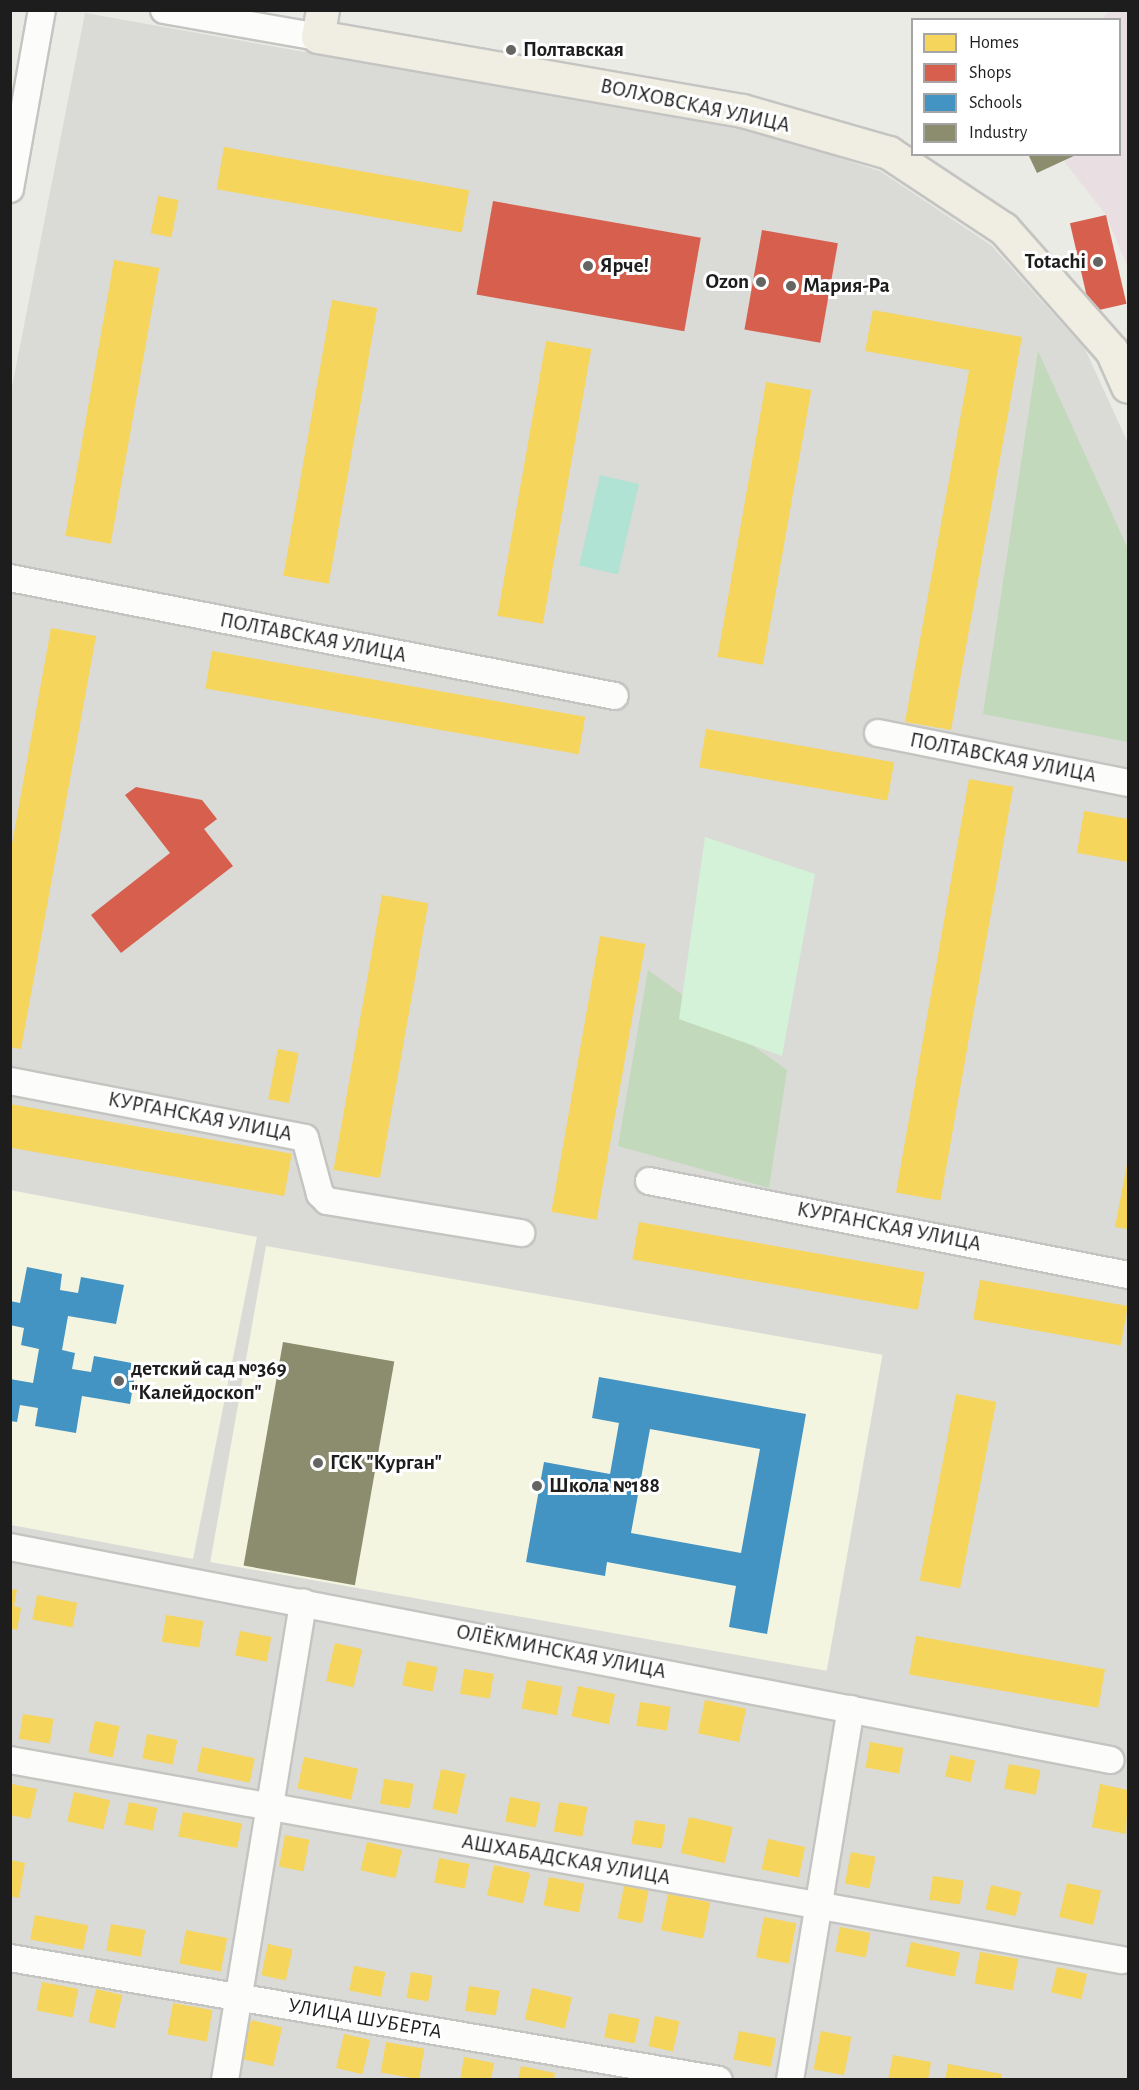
<!DOCTYPE html>
<html>
<head>
<meta charset="utf-8">
<style>
  body { margin:0 }
  #map { position:relative; width:1139px; height:2090px; overflow:hidden; background:#ebebe6; font-family:"Alegreya Sans",sans-serif }
  div>[style] { position:absolute }
  [style*='--x'] { left:calc(var(--x)*1px); top:calc(var(--y)*1px); width:calc(var(--w)*1px); rotate:calc(var(--a)*1deg) }
  .residential>* { inset:0; background:#dadad7 }
  .industrial>* { inset:0; background:#e9dfe3 }
  .education>* { inset:0; background:#f3f5e0; transform-origin:0 0 }
  .forest>* { inset:0; background:#c2dabb }
  .park>* { inset:0; background:#d3f2d8 }
  .pitch>* { inset:0; background:#b1e3d4; transform-origin:0 0 }
  .homes>* { inset:0; background:#f6d55c; transform-origin:0 0 }
  .shops>* { inset:0; background:#d6604d; transform-origin:0 0 }
  .schools>* { inset:0; background:#4393c3 }
  .industry>* { inset:0; background:#8c8c6e; transform-origin:0 0 }
  .roads { filter:drop-shadow(2px 0 #c4c4c2) drop-shadow(-2px 0 #c4c4c2) drop-shadow(0 2px #c4c4c2) drop-shadow(0 -2px #c4c4c2) }
  .minor>* { height:26px; margin:-13px; padding:0 13px; transform-origin:13px; border-radius:13px; background:#fcfcfb }
  .major>* { height:32px; margin:-16px; padding:0 16px; transform-origin:16px; border-radius:16px; background:#f0ede3 }
  .dots>* { width:16px; height:16px; translate:-50% -50%; box-sizing:border-box; border:3px solid #fff; border-radius:50% }
  span { translate:-50% -50%; white-space:nowrap; text-align:center; line-height:1.15; -webkit-text-stroke:6px #fff; paint-order:stroke }
  .poi-label { font-size:21px; color:#1d1d1d; font-weight:700 }
  .left { translate:0 -50%; text-align:left }
  .right { translate:-100% -50%; text-align:right }
  .street-label { font-size:21px; color:#1d1d1d }
  .frame { position:absolute; inset:0; border:12px solid #1d1d1d; pointer-events:none }
  .legend { position:absolute; left:911px; top:18px; width:210px; height:138px; box-sizing:border-box; background:#fff; border:2px solid #a5a5a5; margin:0; padding:8px 10px; list-style:none; font-size:18px; color:#1d1d1d }
  .legend li { display:flex; align-items:center; gap:12px; height:30px }
  .legend b { width:30px; border:2px solid #a5a5a5 }
</style>
</head>
<body>
<div id="map">
  <div class="residential">
    <i style="clip-path:polygon(85px 13px,762px 133px,880px 171px,991px 245px,1085px 349px,1128px 443px,1128px 2079px,11px 2080px,10px 397px)"></i>
  </div>
  <div class="industrial">
    <i style="clip-path:polygon(1109px 11px,1128px 11px,1128px 268px,1106px 215px,1059px 155px,1120px 154px,1120px 20px,1102px 19px)"></i>
  </div>
  <div class="education">
    <i style="clip-path:polygon(10px 1190px,257px 1237px,193px 1559px,11px 1525px)"></i>
    <i style="left:266px;top:1246px;width:626px;height:321px;rotate:10deg"></i>
  </div>
  <div class="forest">
    <i style="clip-path:polygon(1038px 351px,1128px 549px,1128px 742px,983px 714px)"></i>
    <i style="clip-path:polygon(648px 970px,787px 1070px,769px 1188px,618px 1146px)"></i>
  </div>
  <div class="park">
    <i style="clip-path:polygon(705px 837px,815px 874px,782px 1056px,679px 1019px)"></i>
  </div>
  <div class="pitch">
    <i style="left:600px;top:475px;width:40px;height:93px;rotate:13deg"></i>
  </div>
  <div class="homes">
    <i style="left:224px;top:147px;width:249px;height:43px;rotate:10deg"></i>
    <i style="left:158px;top:196px;width:21px;height:38px;rotate:11deg"></i>
    <i style="left:114px;top:260px;width:46px;height:280px;rotate:10deg"></i>
    <i style="left:332px;top:300px;width:46px;height:280px;rotate:10deg"></i>
    <i style="clip-path:polygon(873px 310px,1022px 337px,951px 730px,905px 722px,969px 370px,865px 351px)"></i>
    <i style="left:546px;top:341px;width:46px;height:279px;rotate:10deg"></i>
    <i style="left:766px;top:382px;width:46px;height:279px;rotate:10deg"></i>
    <i style="clip-path:polygon(51px 628px,96px 636px,21px 1049px,10px 1047px,10px 855px)"></i>
    <i style="left:212px;top:651px;width:379px;height:38px;rotate:10deg"></i>
    <i style="left:706px;top:729px;width:191px;height:39px;rotate:10deg"></i>
    <i style="left:969px;top:779px;width:45px;height:420px;rotate:10deg"></i>
    <i style="clip-path:polygon(1084px 811px,1128px 819px,1128px 862px,1077px 853px)"></i>
    <i style="left:382px;top:895px;width:47px;height:279px;rotate:10deg"></i>
    <i style="left:600px;top:936px;width:46px;height:280px;rotate:10deg"></i>
    <i style="left:278px;top:1049px;width:21px;height:51px;rotate:11deg"></i>
    <i style="left:10px;top:1104px;width:286px;height:43px;rotate:10deg"></i>
    <i style="clip-path:polygon(1128px 1159px,1128px 1229px,1115px 1227px)"></i>
    <i style="left:639px;top:1222px;width:290px;height:38px;rotate:10deg"></i>
    <i style="left:980px;top:1280px;width:150px;height:40px;rotate:10deg"></i>
    <i style="left:956px;top:1394px;width:41px;height:190px;rotate:11deg"></i>
    <i style="clip-path:polygon(10px 1589px,17px 1590px,14px 1606px,21px 1608px,17px 1630px,10px 1628px)"></i>
    <i style="left:37px;top:1595px;width:41px;height:25px;rotate:11deg"></i>
    <i style="left:166px;top:1615px;width:38px;height:27px;rotate:9deg"></i>
    <i style="left:240px;top:1631px;width:32px;height:25px;rotate:11deg"></i>
    <i style="left:916px;top:1636px;width:192px;height:39px;rotate:10deg"></i>
    <i style="left:335px;top:1643px;width:28px;height:39px;rotate:13deg"></i>
    <i style="left:407px;top:1661px;width:31px;height:25px;rotate:11deg"></i>
    <i style="left:464px;top:1669px;width:30px;height:25px;rotate:9deg"></i>
    <i style="left:527px;top:1680px;width:36px;height:29px;rotate:11deg"></i>
    <i style="left:578px;top:1686px;width:38px;height:31px;rotate:12deg"></i>
    <i style="left:705px;top:1700px;width:42px;height:34px;rotate:12deg"></i>
    <i style="left:640px;top:1702px;width:31px;height:24px;rotate:9deg"></i>
    <i style="left:23px;top:1714px;width:31px;height:25px;rotate:9deg"></i>
    <i style="left:95px;top:1721px;width:25px;height:32px;rotate:12deg"></i>
    <i style="left:147px;top:1734px;width:31px;height:25px;rotate:11deg"></i>
    <i style="left:870px;top:1742px;width:34px;height:26px;rotate:10deg"></i>
    <i style="left:202px;top:1747px;width:54px;height:25px;rotate:12deg"></i>
    <i style="left:950px;top:1755px;width:26px;height:22px;rotate:13deg"></i>
    <i style="left:304px;top:1757px;width:55px;height:32px;rotate:12deg"></i>
    <i style="left:1009px;top:1764px;width:32px;height:25px;rotate:11deg"></i>
    <i style="left:441px;top:1769px;width:25px;height:41px;rotate:12deg"></i>
    <i style="left:384px;top:1779px;width:30px;height:25px;rotate:9deg"></i>
    <i style="clip-path:polygon(12px 1784px,37px 1789px,30px 1819px,10px 1815px)"></i>
    <i style="clip-path:polygon(1100px 1784px,1128px 1790px,1126px 1834px,1092px 1827px)"></i>
    <i style="left:74px;top:1792px;width:37px;height:30px;rotate:13deg"></i>
    <i style="left:510px;top:1797px;width:31px;height:25px;rotate:11deg"></i>
    <i style="left:129px;top:1802px;width:29px;height:23px;rotate:12deg"></i>
    <i style="left:559px;top:1802px;width:29px;height:30px;rotate:10deg"></i>
    <i style="left:183px;top:1812px;width:60px;height:25px;rotate:11deg"></i>
    <i style="left:689px;top:1817px;width:45px;height:37px;rotate:13deg"></i>
    <i style="left:635px;top:1820px;width:31px;height:24px;rotate:9deg"></i>
    <i style="left:285px;top:1835px;width:25px;height:32px;rotate:11deg"></i>
    <i style="left:768px;top:1839px;width:38px;height:31px;rotate:12deg"></i>
    <i style="left:367px;top:1842px;width:36px;height:29px;rotate:13deg"></i>
    <i style="left:851px;top:1852px;width:25px;height:32px;rotate:11deg"></i>
    <i style="left:439px;top:1858px;width:31px;height:25px;rotate:11deg"></i>
    <i style="clip-path:polygon(10px 1860px,25px 1863px,19px 1898px,10px 1896px)"></i>
    <i style="left:494px;top:1865px;width:37px;height:31px;rotate:13deg"></i>
    <i style="left:933px;top:1876px;width:31px;height:24px;rotate:9deg"></i>
    <i style="left:549px;top:1877px;width:36px;height:29px;rotate:11deg"></i>
    <i style="left:1067px;top:1883px;width:35px;height:35px;rotate:13deg"></i>
    <i style="left:991px;top:1885px;width:31px;height:25px;rotate:13deg"></i>
    <i style="left:624px;top:1886px;width:25px;height:33px;rotate:11deg"></i>
    <i style="left:668px;top:1894px;width:43px;height:37px;rotate:11deg"></i>
    <i style="left:35px;top:1915px;width:54px;height:25px;rotate:11deg"></i>
    <i style="left:764px;top:1917px;width:33px;height:41px;rotate:11deg"></i>
    <i style="left:111px;top:1924px;width:35px;height:27px;rotate:10deg"></i>
    <i style="left:840px;top:1927px;width:31px;height:25px;rotate:11deg"></i>
    <i style="left:186px;top:1930px;width:42px;height:34px;rotate:11deg"></i>
    <i style="left:911px;top:1942px;width:50px;height:25px;rotate:12deg"></i>
    <i style="left:268px;top:1944px;width:25px;height:32px;rotate:12deg"></i>
    <i style="left:980px;top:1952px;width:39px;height:32px;rotate:10deg"></i>
    <i style="left:354px;top:1966px;width:32px;height:25px;rotate:11deg"></i>
    <i style="left:1057px;top:1967px;width:31px;height:26px;rotate:13deg"></i>
    <i style="left:411px;top:1972px;width:22px;height:26px;rotate:10deg"></i>
    <i style="left:42px;top:1982px;width:37px;height:29px;rotate:11deg"></i>
    <i style="left:469px;top:1986px;width:31px;height:25px;rotate:9deg"></i>
    <i style="left:532px;top:1988px;width:41px;height:32px;rotate:13deg"></i>
    <i style="left:96px;top:1989px;width:27px;height:34px;rotate:13deg"></i>
    <i style="left:173px;top:2003px;width:40px;height:32px;rotate:10deg"></i>
    <i style="left:609px;top:2013px;width:31px;height:25px;rotate:11deg"></i>
    <i style="left:655px;top:2016px;width:25px;height:31px;rotate:12deg"></i>
    <i style="left:251px;top:2020px;width:32px;height:40px;rotate:13deg"></i>
    <i style="left:739px;top:2031px;width:38px;height:29px;rotate:11deg"></i>
    <i style="left:821px;top:2031px;width:31px;height:39px;rotate:11deg"></i>
    <i style="left:344px;top:2034px;width:27px;height:35px;rotate:13deg"></i>
    <i style="left:386px;top:2042px;width:39px;height:31px;rotate:10deg"></i>
    <i style="clip-path:polygon(893px 2055px,931px 2062px,928px 2080px,888px 2080px)"></i>
    <i style="clip-path:polygon(464px 2057px,494px 2063px,491px 2080px,460px 2080px)"></i>
    <i style="clip-path:polygon(948px 2064px,1002px 2074px,1001px 2080px,945px 2080px)"></i>
    <i style="clip-path:polygon(521px 2066px,555px 2073px,554px 2080px,518px 2080px)"></i>
  </div>
  <div class="shops">
    <i style="left:493px;top:201px;width:211px;height:95px;rotate:10deg"></i>
    <i style="left:1106px;top:215px;width:91px;height:37px;rotate:77deg"></i>
    <i style="left:762px;top:230px;width:77px;height:101px;rotate:10deg"></i>
    <i style="clip-path:polygon(136px 787px,202px 800px,217px 819px,204px 829px,233px 866px,121px 953px,91px 915px,170px 853px,125px 795px)"></i>
  </div>
  <div class="schools">
    <i style="clip-path:polygon(27px 1267px,62px 1274px,60px 1290px,78px 1293px,81px 1277px,124px 1285px,116px 1324px,68px 1316px,62px 1350px,75px 1353px,72px 1369px,91px 1372px,94px 1356px,137px 1364px,130px 1404px,82px 1396px,76px 1433px,35px 1426px,38px 1408px,20px 1405px,17px 1422px,10px 1421px,10px 1379px,33px 1383px,39px 1349px,21px 1345px,24px 1328px,10px 1325px,10px 1301px,20px 1303px)"></i>
    <i style="clip-path:polygon(evenodd,599px 1377px,806px 1414px,767px 1634px,729px 1627px,736px 1586px,607px 1562px,605px 1576px,526px 1562px,544px 1462px,610px 1474px,619px 1423px,592px 1418px,599px 1377px,650px 1429px,760px 1449px,741px 1553px,631px 1533px,650px 1429px)"></i>
  </div>
  <div class="industry">
    <i style="clip-path:polygon(1028px 154px,1078px 154px,1037px 173px)"></i>
    <i style="left:283px;top:1342px;width:113px;height:227px;rotate:10deg"></i>
  </div>
  <div class="roads">
    <div class="minor">
      <i style="--x:164;--y:10;--w:156;--a:9.9"></i>
      <i style="--x:10;--y:189;--w:182;--a:-79.9"></i>
      <i style="--x:10;--y:578;--w:616;--a:11.04"></i>
      <i style="--x:878;--y:733;--w:255;--a:11.3"></i>
      <i style="--x:10;--y:1081;--w:300;--a:10.9"></i>
      <i style="--x:305;--y:1138;--w:58;--a:75"></i>
      <i style="--x:320;--y:1194;--w:10;--a:45"></i>
      <i style="--x:327;--y:1201;--w:197;--a:9.4"></i>
      <i style="--x:649;--y:1181;--w:488;--a:11.1"></i>
      <i style="--x:10;--y:1547;--w:1121;--a:10.95"></i>
      <i style="--x:10;--y:1760;--w:1130;--a:10.2"></i>
      <i style="--x:10;--y:1958;--w:719;--a:9.76"></i>
      <i style="--x:225;--y:2080;--w:484;--a:-80.7"></i>
      <i style="--x:790;--y:2080;--w:376;--a:-80.7"></i>
    </div>
    <div class="major">
      <i style="--x:323;--y:10;--w:27;--a:100"></i>
      <i style="--x:318;--y:37;--w:431;--a:9.9"></i>
      <i style="--x:743;--y:111;--w:152;--a:16"></i>
      <i style="--x:889;--y:153;--w:138;--a:33.5"></i>
      <i style="--x:1004;--y:229;--w:163;--a:48.5"></i>
      <i style="--x:1112;--y:351;--w:39;--a:66"></i>
    </div>
  </div>
  <div class="dots">
    <i style="left:511px;top:50px;background:#656563"></i>
    <i style="left:1098px;top:262px;background:#656563"></i>
    <i style="left:588px;top:266px;background:#656563"></i>
    <i style="left:761px;top:282px;background:#656563"></i>
    <i style="left:791px;top:286px;background:#656563"></i>
    <i style="left:119px;top:1381px;background:#656563"></i>
    <i style="left:318px;top:1463px;background:#656563"></i>
    <i style="left:537px;top:1486px;background:#656563"></i>
  </div>
  <div class="poi-label">
    <span class="left" style="left:523px;top:50px">Полтавская</span>
    <span class="right" style="left:1086px;top:262px">Totachi</span>
    <span class="left" style="left:600px;top:266px">Ярче!</span>
    <span class="right" style="left:749px;top:282px">Ozon</span>
    <span class="left" style="left:803px;top:286px">Мария-Ра</span>
    <span class="left" style="left:131px;top:1381px">детский сад №369<br>"Калейдоскоп"</span>
    <span class="left" style="left:330px;top:1463px">ГСК "Курган"</span>
    <span class="left" style="left:549px;top:1486px">Школа №188</span>
  </div>
  <div class="street-label">
    <span style="left:695px;top:106px;rotate:12deg">ВОЛХОВСКАЯ УЛИЦА</span>
    <span style="left:313px;top:638px;rotate:11deg">ПОЛТАВСКАЯ УЛИЦА</span>
    <span style="left:1003px;top:758px;rotate:11deg">ПОЛТАВСКАЯ УЛИЦА</span>
    <span style="left:200px;top:1117px;rotate:11deg">КУРГАНСКАЯ УЛИЦА</span>
    <span style="left:889px;top:1227px;rotate:11deg">КУРГАНСКАЯ УЛИЦА</span>
    <span style="left:561px;top:1652px;rotate:11deg">ОЛЁКМИНСКАЯ УЛИЦА</span>
    <span style="left:566px;top:1860px;rotate:10deg">АШХАБАДСКАЯ УЛИЦА</span>
    <span style="left:365px;top:2019px;rotate:10deg">УЛИЦА ШУБЕРТА</span>
  </div>
  <div class="frame"></div>
  <ul class="legend">
  <li><b style="height:16px;background:#f6d55c"></b>Homes</li>
  <li><b style="height:16px;background:#d6604d"></b>Shops</li>
  <li><b style="height:16px;background:#4393c3"></b>Schools</li>
  <li><b style="height:16px;background:#8c8c6e"></b>Industry</li>
  </ul>
</div>
</body>
</html>
